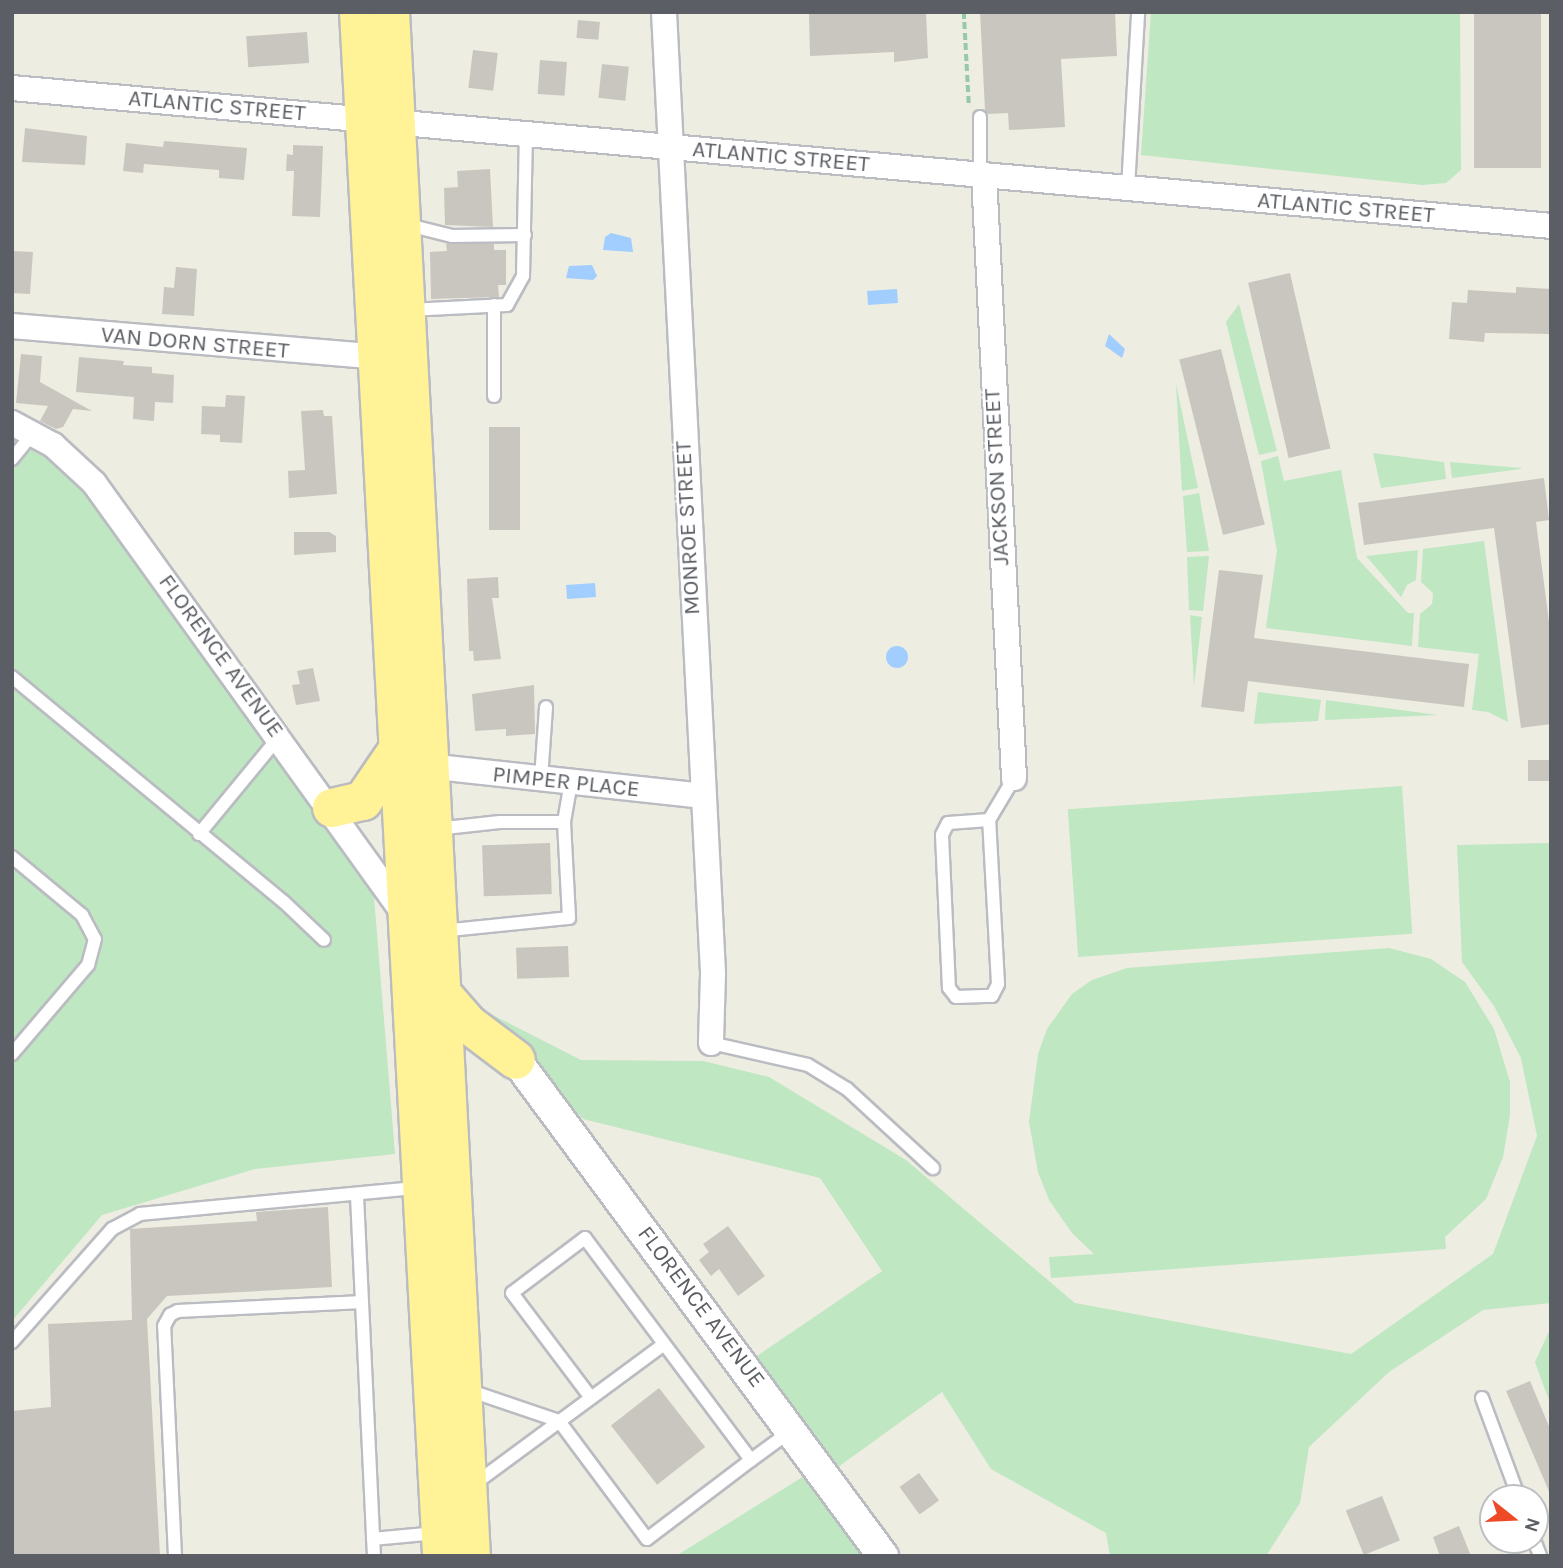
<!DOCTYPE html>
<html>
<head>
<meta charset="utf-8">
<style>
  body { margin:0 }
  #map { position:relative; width:1563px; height:1568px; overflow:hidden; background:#eeede2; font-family:Karla,sans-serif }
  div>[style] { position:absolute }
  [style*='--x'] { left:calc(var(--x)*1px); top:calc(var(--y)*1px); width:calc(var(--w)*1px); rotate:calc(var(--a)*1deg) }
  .green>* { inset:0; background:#bee7c2; transform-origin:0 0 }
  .water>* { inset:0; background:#a1cdff; transform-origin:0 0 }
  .round { border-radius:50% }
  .building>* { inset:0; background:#c9c6bf; transform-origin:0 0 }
  .path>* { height:3.5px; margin-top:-1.75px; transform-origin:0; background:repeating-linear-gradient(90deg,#96c8aa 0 7px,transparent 0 10.5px) }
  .roads { filter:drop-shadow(2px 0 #babcc2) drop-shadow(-2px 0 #babcc2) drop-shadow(0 2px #babcc2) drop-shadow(0 -2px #babcc2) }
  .service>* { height:12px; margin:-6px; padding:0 6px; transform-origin:6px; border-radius:6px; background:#fff }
  .minor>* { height:24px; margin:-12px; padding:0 12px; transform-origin:12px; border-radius:12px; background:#fff }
  .tertiary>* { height:30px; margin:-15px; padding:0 15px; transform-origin:15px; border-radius:15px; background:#fff }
  .trunk>* { height:38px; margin:-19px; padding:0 19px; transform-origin:19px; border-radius:19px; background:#fff297 }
  span { translate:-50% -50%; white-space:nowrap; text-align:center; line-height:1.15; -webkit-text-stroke:5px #fff; paint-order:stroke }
  .street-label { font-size:23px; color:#5b5e64 }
  .frame { position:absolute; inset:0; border:14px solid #5b5e64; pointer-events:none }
  .north { position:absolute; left:1479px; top:1484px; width:70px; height:70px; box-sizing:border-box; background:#fff; border:2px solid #bdbfc1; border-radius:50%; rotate:108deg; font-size:19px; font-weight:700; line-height:28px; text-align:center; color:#5b5e64 }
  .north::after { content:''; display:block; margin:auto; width:24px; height:32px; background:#ef4a28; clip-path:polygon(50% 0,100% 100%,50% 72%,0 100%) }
</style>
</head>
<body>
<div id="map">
  <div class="green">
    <i style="clip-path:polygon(1151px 12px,1460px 12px,1461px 170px,1446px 183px,1422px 185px,1141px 155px)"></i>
    <i style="clip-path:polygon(1239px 304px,1277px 451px,1259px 455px,1226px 322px)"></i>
    <i style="clip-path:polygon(1176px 384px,1198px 488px,1182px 491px)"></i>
    <i style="clip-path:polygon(24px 427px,59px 448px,374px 897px,395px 1154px,255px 1169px,102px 1215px,12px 1321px,12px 440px)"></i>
    <i style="clip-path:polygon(1373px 453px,1444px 462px,1446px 479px,1381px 488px)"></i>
    <i style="clip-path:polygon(1278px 456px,1284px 481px,1341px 470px,1357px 558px,1408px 613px,1414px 613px,1412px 646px,1266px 628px,1277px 551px,1261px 461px)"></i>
    <i style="clip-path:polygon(1450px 462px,1521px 468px,1521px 469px,1452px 478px)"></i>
    <i style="clip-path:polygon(1199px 493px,1209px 551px,1187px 552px,1183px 496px)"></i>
    <i style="clip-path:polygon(1484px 541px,1508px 722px,1488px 712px,1472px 710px,1479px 654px,1418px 647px,1420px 614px,1432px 604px,1433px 593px,1421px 582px,1423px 549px)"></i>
    <i style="clip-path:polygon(1418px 550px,1416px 580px,1407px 585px,1401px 597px,1366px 556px)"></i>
    <i style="clip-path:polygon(1209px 556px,1203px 611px,1189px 610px,1187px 557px)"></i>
    <i style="clip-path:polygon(1190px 615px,1202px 617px,1194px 686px)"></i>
    <i style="clip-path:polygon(1258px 692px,1321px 700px,1318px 721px,1254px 724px)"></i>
    <i style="clip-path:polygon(1326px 700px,1438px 715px,1325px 720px)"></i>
    <i style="left:1402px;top:786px;width:148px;height:335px;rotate:86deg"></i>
    <i style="clip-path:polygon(1551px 843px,1551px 1303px,1483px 1310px,1389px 1372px,1309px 1447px,1300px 1503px,1266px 1556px,1110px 1556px,1106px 1533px,991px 1469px,942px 1392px,827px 1475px,884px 1556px,676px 1556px,809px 1473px,748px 1362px,882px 1271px,820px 1178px,583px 1119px,485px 1011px,581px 1060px,703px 1061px,769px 1077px,906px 1160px,1075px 1303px,1351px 1354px,1493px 1254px,1537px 1136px,1521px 1058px,1494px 1006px,1462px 962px,1457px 845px)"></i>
    <i style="clip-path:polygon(1389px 948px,1431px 959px,1465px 982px,1494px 1029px,1510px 1082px,1510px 1115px,1503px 1157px,1486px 1199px,1445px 1237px,1446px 1249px,1051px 1278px,1049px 1257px,1094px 1254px,1072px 1233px,1049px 1200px,1038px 1172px,1029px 1122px,1038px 1054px,1047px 1029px,1072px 994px,1092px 980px,1127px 968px)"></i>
    <i style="clip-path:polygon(1551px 1327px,1551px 1406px,1535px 1362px)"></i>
  </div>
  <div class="water">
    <i style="clip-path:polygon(611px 233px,631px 238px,633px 252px,603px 250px,605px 237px)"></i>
    <i style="clip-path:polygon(592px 265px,597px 276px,593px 280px,566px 278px,569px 266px)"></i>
    <i style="left:897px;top:289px;width:14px;height:30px;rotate:86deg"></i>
    <i style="clip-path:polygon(1109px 334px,1125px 349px,1122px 358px,1105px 346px)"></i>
    <i style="left:595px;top:583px;width:14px;height:29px;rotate:86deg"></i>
    <i class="round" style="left:886px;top:646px;width:22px;height:22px"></i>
  </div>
  <div class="building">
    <i style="clip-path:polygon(926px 12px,928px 58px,894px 62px,894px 52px,810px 56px,809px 14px)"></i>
    <i style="clip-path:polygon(980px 12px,1115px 12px,1117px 56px,1061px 59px,1065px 127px,1009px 130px,1008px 113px,988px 114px,985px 110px)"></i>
    <i style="left:1474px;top:12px;width:67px;height:156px"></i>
    <i style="left:578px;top:20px;width:22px;height:18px;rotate:5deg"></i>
    <i style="left:307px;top:32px;width:31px;height:61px;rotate:86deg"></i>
    <i style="left:473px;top:50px;width:25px;height:38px;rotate:7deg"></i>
    <i style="left:540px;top:60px;width:27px;height:34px;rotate:4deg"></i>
    <i style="left:602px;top:64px;width:27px;height:34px;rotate:6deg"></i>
    <i style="clip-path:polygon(25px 128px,87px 136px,85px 165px,22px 162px)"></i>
    <i style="clip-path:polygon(164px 141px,247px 148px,244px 180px,219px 178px,219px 170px,144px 164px,143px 173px,123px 171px,126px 143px,163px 147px)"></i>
    <i style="clip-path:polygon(293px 145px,323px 146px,320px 217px,292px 216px,294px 171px,286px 171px,287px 154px,293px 155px)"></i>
    <i style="clip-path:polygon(490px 169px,493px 227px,445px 225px,444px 188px,458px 187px,457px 171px)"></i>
    <i style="clip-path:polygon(446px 244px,494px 244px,494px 250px,506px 250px,506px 285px,498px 285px,499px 297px,431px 299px,430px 252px,447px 251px)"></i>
    <i style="clip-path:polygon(12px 251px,33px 252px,30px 294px,12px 293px)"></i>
    <i style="clip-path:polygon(176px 267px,197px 269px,194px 316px,162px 314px,164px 287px,174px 288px)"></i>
    <i style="left:1290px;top:273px;width:180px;height:43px;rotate:77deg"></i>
    <i style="clip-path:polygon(1516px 287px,1551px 289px,1551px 334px,1485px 333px,1484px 342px,1449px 339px,1452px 302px,1467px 303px,1468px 290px,1516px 293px)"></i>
    <i style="left:1221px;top:349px;width:181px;height:43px;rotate:76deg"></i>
    <i style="clip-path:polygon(21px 354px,42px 356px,40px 382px,92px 411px,73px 409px,63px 427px,56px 429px,40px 421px,48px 406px,16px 403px)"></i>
    <i style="clip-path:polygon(79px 357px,124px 361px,123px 365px,152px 367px,152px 373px,174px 375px,173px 403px,155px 402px,154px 421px,133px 419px,134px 397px,76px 392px)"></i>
    <i style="clip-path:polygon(226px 395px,245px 396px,242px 443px,220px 442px,220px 435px,201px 434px,202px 406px,225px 407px)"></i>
    <i style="clip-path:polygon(323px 410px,324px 416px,332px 416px,337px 494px,289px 498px,288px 471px,305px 470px,301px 411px)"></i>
    <i style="left:489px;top:427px;width:31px;height:103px"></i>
    <i style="clip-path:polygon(1544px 478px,1549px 520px,1536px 522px,1551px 637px,1551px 724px,1521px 728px,1494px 528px,1364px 545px,1358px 503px)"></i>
    <i style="clip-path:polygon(294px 532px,329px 532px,336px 536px,336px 552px,294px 555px)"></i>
    <i style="clip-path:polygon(1219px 570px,1263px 575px,1254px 638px,1469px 664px,1464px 707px,1248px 681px,1244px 712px,1201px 707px)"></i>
    <i style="clip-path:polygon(498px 577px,499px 598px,492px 598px,501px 659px,474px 661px,473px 651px,469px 651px,467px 579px)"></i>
    <i style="clip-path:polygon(313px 668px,320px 701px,296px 705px,292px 685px,300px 684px,297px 671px)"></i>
    <i style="clip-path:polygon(534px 685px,535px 734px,506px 736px,506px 729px,475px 731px,472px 694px)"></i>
    <i style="left:1551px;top:760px;width:21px;height:23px;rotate:90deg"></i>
    <i style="left:550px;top:843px;width:51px;height:68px;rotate:88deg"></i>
    <i style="left:568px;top:946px;width:31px;height:52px;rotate:88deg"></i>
    <i style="clip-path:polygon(328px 1207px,332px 1287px,167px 1296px,147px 1319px,160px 1556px,12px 1556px,12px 1411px,51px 1407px,48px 1324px,132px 1320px,130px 1229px,257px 1221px,256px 1212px)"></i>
    <i style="clip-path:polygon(728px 1226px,765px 1276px,738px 1296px,719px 1269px,711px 1276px,699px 1260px,709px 1252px,703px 1244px)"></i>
    <i style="clip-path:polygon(1530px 1381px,1551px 1431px,1551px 1496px,1506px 1391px)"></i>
    <i style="left:659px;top:1388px;width:75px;height:61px;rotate:52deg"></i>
    <i style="left:919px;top:1473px;width:34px;height:24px;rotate:54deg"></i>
    <i style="left:1382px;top:1496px;width:48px;height:39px;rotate:68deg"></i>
    <i style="clip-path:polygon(1459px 1526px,1471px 1556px,1440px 1556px,1433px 1537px)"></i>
  </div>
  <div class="path">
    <i style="--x:964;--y:12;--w:92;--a:86.9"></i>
  </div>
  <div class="roads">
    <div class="service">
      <i style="--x:980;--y:174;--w:57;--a:-90"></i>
      <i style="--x:1128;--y:188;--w:176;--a:-86.7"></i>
      <i style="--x:404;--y:224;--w:49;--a:14"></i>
      <i style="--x:452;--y:236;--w:73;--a:-0.8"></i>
      <i style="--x:494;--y:305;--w:91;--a:90"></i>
      <i style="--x:409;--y:310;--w:98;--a:-2.9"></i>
      <i style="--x:507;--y:305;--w:33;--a:-61"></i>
      <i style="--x:523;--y:276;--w:142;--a:-88.8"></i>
      <i style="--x:12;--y:459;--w:32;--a:-51"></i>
      <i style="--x:12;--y:677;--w:353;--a:39.6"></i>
      <i style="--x:284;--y:902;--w:55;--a:43.5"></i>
      <i style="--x:541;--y:779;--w:72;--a:-86"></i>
      <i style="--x:989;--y:820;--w:41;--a:175.8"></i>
      <i style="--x:948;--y:823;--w:13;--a:117"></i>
      <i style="--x:942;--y:835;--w:153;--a:87.4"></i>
      <i style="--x:949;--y:988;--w:11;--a:52"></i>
      <i style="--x:956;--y:997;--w:36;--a:-2"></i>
      <i style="--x:992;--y:996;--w:13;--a:-63"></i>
      <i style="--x:998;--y:984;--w:164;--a:-93.1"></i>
      <i style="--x:989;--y:820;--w:49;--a:-59.2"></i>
      <i style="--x:564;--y:822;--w:41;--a:-80.1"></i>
      <i style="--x:436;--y:829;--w:64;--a:-6.2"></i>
      <i style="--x:500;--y:822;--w:64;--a:0"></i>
      <i style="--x:564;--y:822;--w:96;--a:87"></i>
      <i style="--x:569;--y:918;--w:129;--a:174.2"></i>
      <i style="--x:199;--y:834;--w:126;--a:-50.5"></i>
      <i style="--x:12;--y:857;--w:91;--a:39.6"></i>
      <i style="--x:82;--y:915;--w:27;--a:62"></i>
      <i style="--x:95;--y:939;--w:27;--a:105"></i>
      <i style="--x:88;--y:965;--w:117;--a:130.5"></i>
      <i style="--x:711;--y:1043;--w:99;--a:12.8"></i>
      <i style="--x:808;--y:1065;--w:46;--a:31.6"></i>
      <i style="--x:847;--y:1089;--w:117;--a:42.6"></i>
      <i style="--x:357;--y:1196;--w:360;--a:87.3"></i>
      <i style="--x:12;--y:1342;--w:151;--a:-48.5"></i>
      <i style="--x:112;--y:1229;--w:32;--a:-28"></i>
      <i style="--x:140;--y:1214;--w:278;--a:-5.4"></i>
      <i style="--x:468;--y:1390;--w:96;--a:18.8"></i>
      <i style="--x:559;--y:1421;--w:147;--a:53.3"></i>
      <i style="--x:647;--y:1539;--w:131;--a:-37.2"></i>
      <i style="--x:751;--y:1460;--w:277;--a:-126.8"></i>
      <i style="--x:585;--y:1238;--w:91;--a:143"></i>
      <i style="--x:512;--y:1293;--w:131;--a:53"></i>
      <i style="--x:1482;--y:1398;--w:107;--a:69.7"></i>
      <i style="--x:751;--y:1460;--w:51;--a:-36.2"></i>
      <i style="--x:473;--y:1485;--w:237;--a:-36.4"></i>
      <i style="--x:373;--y:1539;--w:63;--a:-5.4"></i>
      <i style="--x:1534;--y:1540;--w:17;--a:69"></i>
      <i style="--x:175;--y:1556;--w:230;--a:-92.7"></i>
      <i style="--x:164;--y:1326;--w:13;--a:-61"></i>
      <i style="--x:170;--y:1315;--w:9;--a:-27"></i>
      <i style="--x:178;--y:1311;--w:184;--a:-2.8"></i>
    </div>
    <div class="minor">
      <i style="--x:664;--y:12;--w:963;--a:87.08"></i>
      <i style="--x:713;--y:974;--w:69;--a:91.7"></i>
      <i style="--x:12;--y:88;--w:1545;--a:5.12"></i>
      <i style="--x:984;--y:175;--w:604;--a:87.15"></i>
      <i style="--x:12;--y:326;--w:367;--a:4.8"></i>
      <i style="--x:12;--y:423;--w:47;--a:28.2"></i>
      <i style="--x:53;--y:445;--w:56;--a:42.8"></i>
      <i style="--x:94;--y:483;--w:531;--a:54.27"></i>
      <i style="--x:428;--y:766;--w:277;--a:6.2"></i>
    </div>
    <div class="tertiary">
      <i style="--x:516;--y:1060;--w:617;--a:53.5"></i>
    </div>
    <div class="trunk">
      <i style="--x:359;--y:12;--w:1546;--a:86.92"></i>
      <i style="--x:390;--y:12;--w:1546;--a:87"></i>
      <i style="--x:332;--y:808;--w:32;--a:-13"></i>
      <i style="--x:363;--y:801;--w:57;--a:-55.8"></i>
      <i style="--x:443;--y:995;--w:37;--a:49"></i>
      <i style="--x:467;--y:1023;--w:61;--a:37.1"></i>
    </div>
  </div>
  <div class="street-label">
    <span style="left:217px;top:106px;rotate:5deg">ATLANTIC STREET</span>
    <span style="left:781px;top:157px;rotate:5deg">ATLANTIC STREET</span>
    <span style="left:1346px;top:208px;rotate:5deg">ATLANTIC STREET</span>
    <span style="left:195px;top:343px;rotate:5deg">VAN DORN STREET</span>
    <span style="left:997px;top:477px;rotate:-93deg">JACKSON STREET</span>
    <span style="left:688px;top:528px;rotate:-93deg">MONROE STREET</span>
    <span style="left:221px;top:656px;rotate:54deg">FLORENCE AVENUE</span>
    <span style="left:566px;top:782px;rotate:6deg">PIMPER PLACE</span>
    <span style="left:701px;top:1307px;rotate:53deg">FLORENCE AVENUE</span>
  </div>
  <div class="frame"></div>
  <div class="north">N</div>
</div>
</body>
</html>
